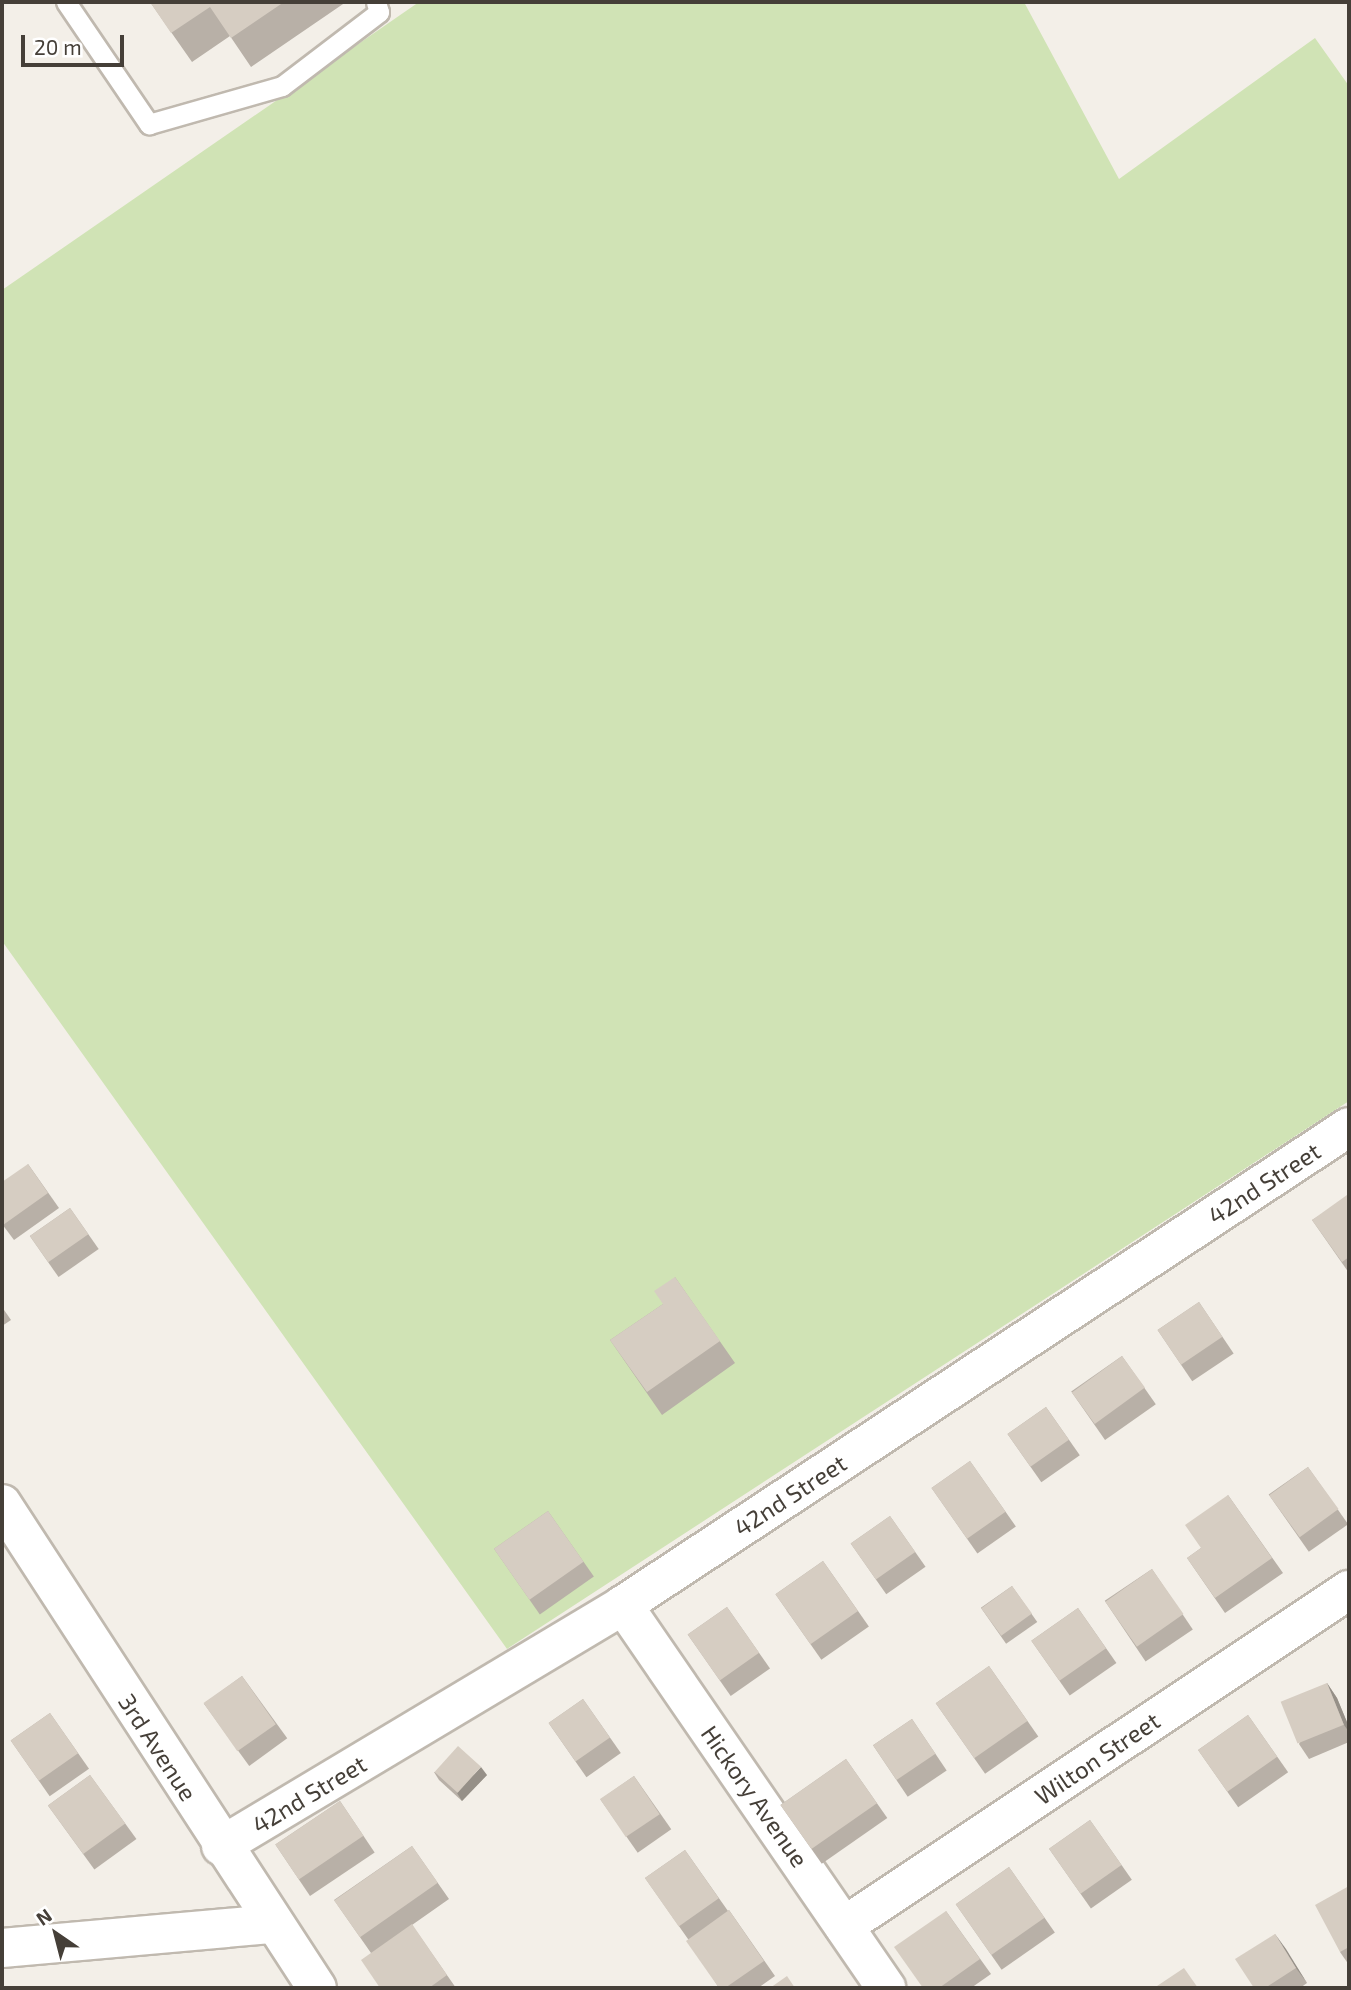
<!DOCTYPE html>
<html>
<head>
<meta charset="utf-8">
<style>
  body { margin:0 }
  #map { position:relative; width:1351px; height:1990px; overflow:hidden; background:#f3efe8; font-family:"Exo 2",sans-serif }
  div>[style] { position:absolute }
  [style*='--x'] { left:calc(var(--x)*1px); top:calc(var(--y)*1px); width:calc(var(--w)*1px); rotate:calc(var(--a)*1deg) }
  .green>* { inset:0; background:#d0e3b5 }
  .roads { filter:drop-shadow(2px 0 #c0b9af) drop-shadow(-2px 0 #c0b9af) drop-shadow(0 2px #c0b9af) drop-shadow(0 -2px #c0b9af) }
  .lane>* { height:19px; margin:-9.5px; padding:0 9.5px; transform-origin:9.5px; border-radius:9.5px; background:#fff }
  .street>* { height:38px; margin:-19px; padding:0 19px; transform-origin:19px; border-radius:19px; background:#fff }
  .wall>* { inset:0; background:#b8b0a7; transform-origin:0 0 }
  .shaded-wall>* { inset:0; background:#969088 }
  .building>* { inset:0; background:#d6cdc2; transform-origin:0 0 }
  span { translate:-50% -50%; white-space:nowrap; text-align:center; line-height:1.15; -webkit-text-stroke:5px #fff; paint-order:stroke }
  .street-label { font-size:24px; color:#453f38 }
  .frame { position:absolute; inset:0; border:4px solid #453f38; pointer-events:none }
  .north { position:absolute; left:21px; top:1899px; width:70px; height:70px; -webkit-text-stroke:5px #fff; paint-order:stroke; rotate:325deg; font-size:19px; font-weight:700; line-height:28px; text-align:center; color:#453f38 }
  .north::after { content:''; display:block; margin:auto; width:24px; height:32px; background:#453f38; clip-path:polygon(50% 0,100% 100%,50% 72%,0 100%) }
  .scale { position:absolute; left:21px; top:35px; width:103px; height:32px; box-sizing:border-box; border:4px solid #453f38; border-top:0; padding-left:9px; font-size:21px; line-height:24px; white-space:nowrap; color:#453f38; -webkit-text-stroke:5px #fff; paint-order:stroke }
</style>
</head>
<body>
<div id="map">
  <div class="green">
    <i style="clip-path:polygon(419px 2px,1024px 2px,1119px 179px,1315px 38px,1349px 86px,1349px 1101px,507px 1649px,2px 941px,2px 290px)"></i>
  </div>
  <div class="roads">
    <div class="lane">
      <i style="--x:66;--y:2;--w:148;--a:55.8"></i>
      <i style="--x:149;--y:124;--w:138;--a:-15.9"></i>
      <i style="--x:282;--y:86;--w:122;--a:-37.3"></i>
      <i style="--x:379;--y:12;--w:10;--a:-107"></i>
    </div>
    <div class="street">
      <i style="--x:2;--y:1504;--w:577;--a:56.94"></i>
      <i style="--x:623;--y:1605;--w:465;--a:55.5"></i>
      <i style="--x:221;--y:1846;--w:469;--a:-30.9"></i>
      <i style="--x:623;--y:1605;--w:869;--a:-33.36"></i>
      <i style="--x:844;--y:1926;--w:607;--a:-33.64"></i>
      <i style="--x:2;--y:1948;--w:272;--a:-5.1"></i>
    </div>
  </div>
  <div class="wall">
    <i style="clip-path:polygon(150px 2px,346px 2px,251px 67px,230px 36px,192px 62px)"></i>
    <i style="clip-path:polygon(28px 1164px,59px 1208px,14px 1240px,2px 1224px)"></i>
    <i style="clip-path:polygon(1349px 1198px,1349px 1273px,1312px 1220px)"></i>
    <i style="left:70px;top:1208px;width:50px;height:49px;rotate:55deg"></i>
    <i style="clip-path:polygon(675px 1277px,735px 1363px,662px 1415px,610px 1340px,663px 1304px)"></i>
    <i style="left:1199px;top:1302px;width:62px;height:50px;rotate:56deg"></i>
    <i style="clip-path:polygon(2px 1307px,11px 1320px,2px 1326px)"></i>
    <i style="left:1122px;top:1356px;width:59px;height:62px;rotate:55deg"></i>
    <i style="left:1046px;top:1407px;width:59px;height:47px;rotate:55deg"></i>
    <i style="left:970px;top:1461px;width:80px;height:47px;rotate:55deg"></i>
    <i style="left:1308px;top:1467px;width:70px;height:48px;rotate:55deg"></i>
    <i style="clip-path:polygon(1228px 1495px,1283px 1573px,1225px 1613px,1187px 1558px,1201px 1548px)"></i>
    <i style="left:548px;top:1511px;width:80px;height:66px;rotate:55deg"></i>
    <i style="left:890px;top:1516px;width:62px;height:48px;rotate:55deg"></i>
    <i style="left:823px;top:1561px;width:80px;height:58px;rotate:55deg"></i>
    <i style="left:1152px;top:1569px;width:73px;height:57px;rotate:56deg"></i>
    <i style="left:1012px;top:1586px;width:44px;height:38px;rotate:55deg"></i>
    <i style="left:727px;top:1607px;width:75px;height:48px;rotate:55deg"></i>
    <i style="left:1078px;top:1608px;width:67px;height:57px;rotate:55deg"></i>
    <i style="left:989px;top:1666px;width:86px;height:65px;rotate:55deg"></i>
    <i style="left:242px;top:1676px;width:77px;height:47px;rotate:54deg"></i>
    <i style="clip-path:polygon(1327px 1683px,1337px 1698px,1349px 1727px,1349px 1742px,1309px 1759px,1299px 1744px)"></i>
    <i style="left:583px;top:1699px;width:66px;height:42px;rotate:55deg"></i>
    <i style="left:50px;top:1713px;width:68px;height:48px;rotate:55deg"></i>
    <i style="left:1248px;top:1715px;width:70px;height:61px;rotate:55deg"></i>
    <i style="left:912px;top:1719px;width:62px;height:47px;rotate:56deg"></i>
    <i style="left:846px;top:1759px;width:72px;height:80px;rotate:55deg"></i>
    <i style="clip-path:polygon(434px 1772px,487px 1775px,462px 1801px,439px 1780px)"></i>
    <i style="left:90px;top:1775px;width:79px;height:52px;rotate:54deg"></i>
    <i style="left:634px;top:1776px;width:65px;height:41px;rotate:55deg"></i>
    <i style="left:340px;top:1801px;width:62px;height:78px;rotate:56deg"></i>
    <i style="left:1090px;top:1820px;width:73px;height:50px;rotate:55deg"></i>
    <i style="clip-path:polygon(412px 1846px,449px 1899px,412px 1925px,456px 1988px,380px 1988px,371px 1953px,334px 1900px)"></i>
    <i style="clip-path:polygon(685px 1850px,728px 1911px,729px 1910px,775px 1976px,758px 1988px,719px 1988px,688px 1939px,645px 1878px)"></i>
    <i style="left:1009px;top:1867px;width:80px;height:65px;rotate:55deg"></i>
    <i style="clip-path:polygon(1349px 1886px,1349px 1965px,1340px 1952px)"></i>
    <i style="clip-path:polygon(946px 1911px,991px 1974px,971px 1988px,923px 1988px)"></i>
    <i style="clip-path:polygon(1275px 1934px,1307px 1983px,1300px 1988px,1254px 1988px)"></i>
  </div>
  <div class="shaded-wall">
    <i style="clip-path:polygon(1327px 1683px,1337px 1698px,1349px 1727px,1349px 1732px,1344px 1725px)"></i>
    <i style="clip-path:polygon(481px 1767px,487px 1775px,462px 1801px,457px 1793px)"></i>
    <i style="clip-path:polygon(1275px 1934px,1286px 1949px,1307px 1983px,1296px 1968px)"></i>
  </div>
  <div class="building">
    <i style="clip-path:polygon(150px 2px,284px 2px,231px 38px,210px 7px,171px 33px)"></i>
    <i style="clip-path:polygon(28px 1164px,48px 1193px,3px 1225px,2px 1224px,2px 1182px)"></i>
    <i style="clip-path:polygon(1347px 1195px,1349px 1198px,1349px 1257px,1342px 1262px,1312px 1220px)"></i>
    <i style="left:70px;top:1208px;width:32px;height:49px;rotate:55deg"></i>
    <i style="clip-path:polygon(675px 1277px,720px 1341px,647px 1392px,610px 1340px,663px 1304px,654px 1291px)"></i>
    <i style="left:1199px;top:1302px;width:42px;height:50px;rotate:56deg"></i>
    <i style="left:1122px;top:1356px;width:39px;height:62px;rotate:54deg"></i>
    <i style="left:1046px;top:1407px;width:40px;height:47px;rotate:55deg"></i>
    <i style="left:970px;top:1461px;width:62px;height:47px;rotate:55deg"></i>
    <i style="left:1308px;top:1467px;width:52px;height:48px;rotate:54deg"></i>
    <i style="clip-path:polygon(1228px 1495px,1272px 1558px,1215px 1598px,1187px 1558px,1201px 1548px,1185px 1525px)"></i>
    <i style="left:548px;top:1511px;width:62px;height:66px;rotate:55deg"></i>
    <i style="left:890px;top:1516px;width:44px;height:48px;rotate:55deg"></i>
    <i style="left:823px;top:1561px;width:61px;height:58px;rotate:55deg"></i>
    <i style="left:1152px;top:1569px;width:55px;height:57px;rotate:55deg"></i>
    <i style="left:1012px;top:1586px;width:34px;height:38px;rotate:54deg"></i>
    <i style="left:727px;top:1607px;width:56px;height:48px;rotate:55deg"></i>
    <i style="left:1078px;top:1608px;width:49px;height:57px;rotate:55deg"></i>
    <i style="left:989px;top:1666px;width:67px;height:65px;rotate:55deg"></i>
    <i style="left:242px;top:1676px;width:59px;height:47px;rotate:55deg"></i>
    <i style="left:1327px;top:1683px;width:45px;height:50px;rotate:68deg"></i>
    <i style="left:583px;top:1699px;width:47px;height:42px;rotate:55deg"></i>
    <i style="left:50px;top:1713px;width:49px;height:48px;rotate:55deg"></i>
    <i style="left:1248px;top:1715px;width:51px;height:61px;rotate:55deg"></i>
    <i style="left:912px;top:1719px;width:42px;height:47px;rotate:56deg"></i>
    <i style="left:458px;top:1746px;width:31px;height:35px;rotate:42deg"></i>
    <i style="left:846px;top:1759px;width:54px;height:80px;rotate:55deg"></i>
    <i style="left:90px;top:1775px;width:60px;height:52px;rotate:54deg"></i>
    <i style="left:634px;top:1776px;width:46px;height:41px;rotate:56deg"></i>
    <i style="left:340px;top:1801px;width:42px;height:78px;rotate:56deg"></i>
    <i style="left:1090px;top:1820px;width:55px;height:50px;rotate:55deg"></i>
    <i style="left:412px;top:1846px;width:45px;height:95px;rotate:55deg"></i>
    <i style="left:685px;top:1850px;width:59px;height:49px;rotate:55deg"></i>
    <i style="left:1009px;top:1867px;width:62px;height:65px;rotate:55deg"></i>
    <i style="clip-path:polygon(1349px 1886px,1349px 1947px,1340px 1952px,1315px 1905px)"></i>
    <i style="clip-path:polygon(729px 1910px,764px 1961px,725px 1988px,719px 1988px,686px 1941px)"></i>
    <i style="clip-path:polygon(946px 1911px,980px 1959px,939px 1988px,923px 1988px,894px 1947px)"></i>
    <i style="clip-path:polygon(412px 1924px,447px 1975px,429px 1988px,380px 1988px,361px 1960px)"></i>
    <i style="clip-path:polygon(1275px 1934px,1296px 1968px,1265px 1988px,1254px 1988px,1235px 1959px)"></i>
    <i style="clip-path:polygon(1184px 1968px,1198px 1988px,1154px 1988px)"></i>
    <i style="clip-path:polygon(787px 1976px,795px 1988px,770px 1988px)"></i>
  </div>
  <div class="street-label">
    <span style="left:1264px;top:1183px;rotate:-33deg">42nd Street</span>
    <span style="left:790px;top:1495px;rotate:-33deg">42nd Street</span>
    <span style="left:158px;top:1747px;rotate:57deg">3rd Avenue</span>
    <span style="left:1097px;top:1758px;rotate:-34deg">Wilton Street</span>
    <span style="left:309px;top:1794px;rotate:-31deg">42nd Street</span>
    <span style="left:755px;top:1796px;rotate:55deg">Hickory Avenue</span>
  </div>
  <div class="frame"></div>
  <div class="north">N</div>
  <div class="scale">20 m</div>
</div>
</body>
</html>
